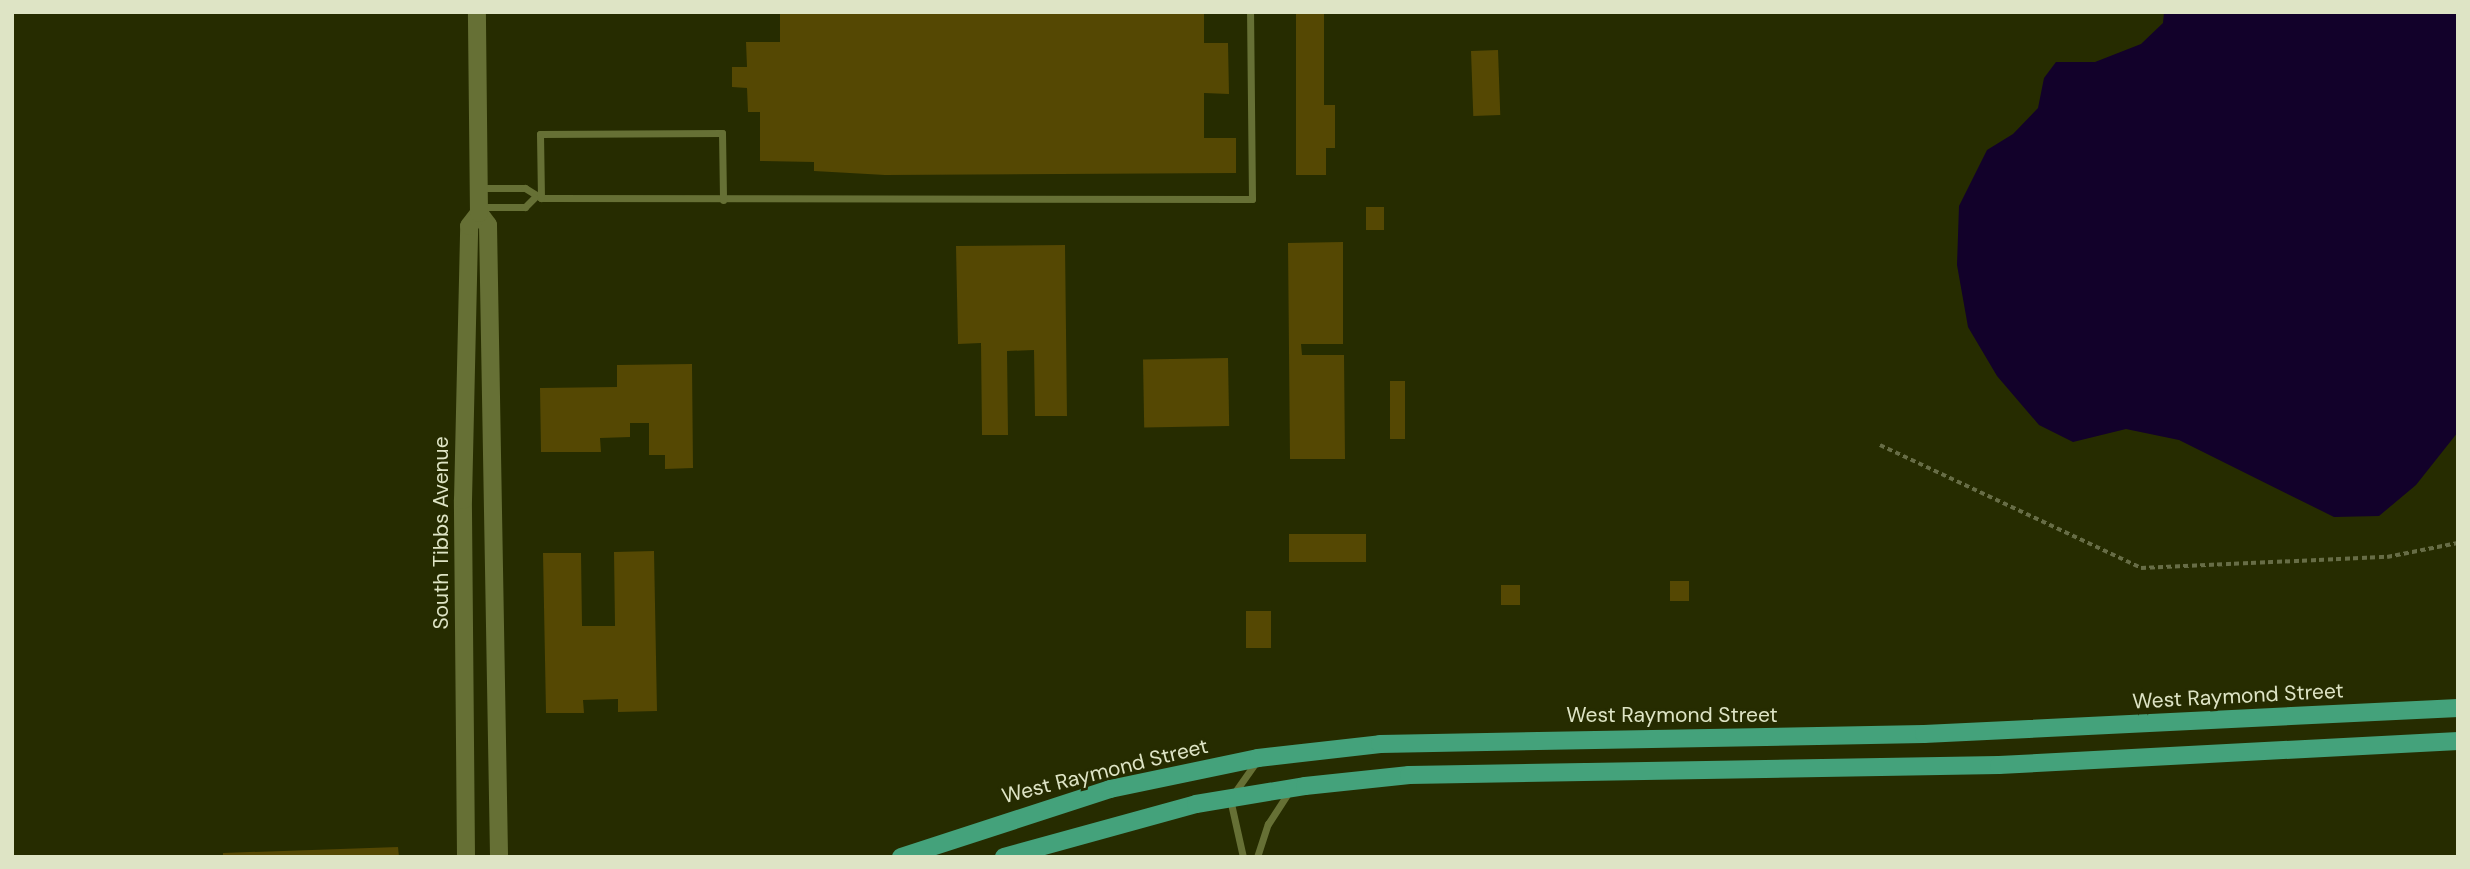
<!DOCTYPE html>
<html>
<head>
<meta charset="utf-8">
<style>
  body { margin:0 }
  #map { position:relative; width:2470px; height:869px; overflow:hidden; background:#262c00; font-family:"DM Sans",sans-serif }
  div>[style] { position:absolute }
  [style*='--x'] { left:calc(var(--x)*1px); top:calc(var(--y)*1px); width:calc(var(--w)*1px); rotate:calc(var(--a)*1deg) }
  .water>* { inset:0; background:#12012a }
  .building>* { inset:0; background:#554803; transform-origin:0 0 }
  .path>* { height:3.5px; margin-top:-1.75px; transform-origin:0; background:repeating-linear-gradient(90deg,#676d46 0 5px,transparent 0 8.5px) }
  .lane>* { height:7px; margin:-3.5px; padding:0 3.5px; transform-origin:3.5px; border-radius:3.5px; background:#667035 }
  .secondary>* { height:18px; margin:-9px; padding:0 9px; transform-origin:9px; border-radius:9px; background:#667035 }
  .primary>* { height:18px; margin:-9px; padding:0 9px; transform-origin:9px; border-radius:9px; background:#44a27b }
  span { translate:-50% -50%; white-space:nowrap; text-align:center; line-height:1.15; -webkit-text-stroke:5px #262c00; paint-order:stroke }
  .street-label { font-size:21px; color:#dee4c5 }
  .frame { position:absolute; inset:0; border:14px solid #dee4c5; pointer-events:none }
</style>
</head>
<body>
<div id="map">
  <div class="water">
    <i style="clip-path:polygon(2164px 12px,2458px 12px,2458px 432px,2416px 485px,2379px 516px,2334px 517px,2179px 440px,2126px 429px,2073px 442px,2039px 425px,1997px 376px,1968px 327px,1957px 265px,1959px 206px,1987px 150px,2013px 134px,2038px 108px,2044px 78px,2056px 62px,2095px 62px,2141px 44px,2163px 23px)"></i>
  </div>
  <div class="building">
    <i style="clip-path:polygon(780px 12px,1204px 12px,1204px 43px,1228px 43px,1229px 94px,1204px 93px,1204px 138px,1236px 138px,1236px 173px,885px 175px,814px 171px,814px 162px,760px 161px,760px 112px,748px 112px,747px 88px,732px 87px,732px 67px,747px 67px,746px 42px,780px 42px)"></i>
    <i style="clip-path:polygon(1296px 12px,1324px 12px,1324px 105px,1335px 105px,1335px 148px,1326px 148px,1326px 175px,1296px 175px)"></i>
    <i style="left:1498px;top:50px;width:65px;height:27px;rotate:88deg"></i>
    <i style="left:1366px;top:207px;width:18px;height:23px"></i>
    <i style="clip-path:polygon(1343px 242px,1343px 344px,1301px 344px,1302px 355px,1344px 355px,1345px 459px,1290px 459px,1288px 243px)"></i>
    <i style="clip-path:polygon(1065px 245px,1067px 416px,1035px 416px,1034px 350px,1007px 351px,1008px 435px,982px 435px,981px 343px,958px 344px,956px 246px)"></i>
    <i style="left:1228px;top:358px;width:68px;height:85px;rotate:89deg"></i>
    <i style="clip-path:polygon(692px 364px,693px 468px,665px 469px,665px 455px,649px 455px,649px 423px,630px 423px,630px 437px,600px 438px,601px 452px,541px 452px,540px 388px,617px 387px,617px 365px)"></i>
    <i style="left:1390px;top:381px;width:15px;height:58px"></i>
    <i style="left:1366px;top:534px;width:28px;height:77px;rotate:90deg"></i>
    <i style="clip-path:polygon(654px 551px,657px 711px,618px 712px,618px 699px,583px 700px,584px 713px,546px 713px,543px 553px,581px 553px,582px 626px,615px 626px,614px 552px)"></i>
    <i style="left:1670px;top:581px;width:19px;height:20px"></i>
    <i style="left:1501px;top:585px;width:19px;height:20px"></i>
    <i style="left:1246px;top:611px;width:25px;height:37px"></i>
    <i style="clip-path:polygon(398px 847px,399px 857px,223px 857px,223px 853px)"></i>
  </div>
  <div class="path">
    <i style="--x:1880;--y:445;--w:289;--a:25.2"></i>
    <i style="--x:2141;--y:568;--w:246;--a:-2.6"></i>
    <i style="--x:2387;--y:557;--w:72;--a:-11.2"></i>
  </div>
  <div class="lane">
    <i style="--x:481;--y:188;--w:44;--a:0"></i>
    <i style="--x:525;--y:188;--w:19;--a:32"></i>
    <i style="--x:541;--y:198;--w:711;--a:0.08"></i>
    <i style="--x:1252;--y:199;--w:187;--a:-90.6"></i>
    <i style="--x:541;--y:198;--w:64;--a:-90.9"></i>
    <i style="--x:540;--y:134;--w:182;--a:-0.3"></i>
    <i style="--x:722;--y:133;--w:67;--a:89.1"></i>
    <i style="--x:480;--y:207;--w:45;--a:0"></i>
    <i style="--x:525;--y:207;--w:13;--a:-45"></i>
    <i style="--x:1243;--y:857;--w:59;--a:-102.6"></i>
    <i style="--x:1230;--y:799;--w:45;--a:-54.9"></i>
    <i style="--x:1257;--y:857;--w:35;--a:-72"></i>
    <i style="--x:1268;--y:824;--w:38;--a:-57"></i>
  </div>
  <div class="secondary">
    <i style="--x:479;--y:213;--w:15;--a:53"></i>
    <i style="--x:488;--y:225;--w:632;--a:89"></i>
    <i style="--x:466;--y:857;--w:357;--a:-90.5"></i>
    <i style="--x:463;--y:500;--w:274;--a:-88.7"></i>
    <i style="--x:469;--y:226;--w:16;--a:-52"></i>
    <i style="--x:479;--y:213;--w:201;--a:-90.6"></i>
  </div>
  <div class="primary">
    <i style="--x:901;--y:857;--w:220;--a:-18"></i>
    <i style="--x:1110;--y:789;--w:151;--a:-11.8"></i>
    <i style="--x:1258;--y:758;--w:123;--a:-6.5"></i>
    <i style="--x:1380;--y:744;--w:544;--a:-1.05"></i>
    <i style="--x:1924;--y:734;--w:535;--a:-2.79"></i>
    <i style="--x:1004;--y:857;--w:199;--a:-15.4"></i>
    <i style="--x:1196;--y:804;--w:110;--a:-9.4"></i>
    <i style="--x:1305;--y:786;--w:105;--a:-6"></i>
    <i style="--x:1409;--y:775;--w:590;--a:-0.97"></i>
    <i style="--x:1999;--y:765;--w:460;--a:-3"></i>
  </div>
  <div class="street-label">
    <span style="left:441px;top:533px;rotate:-90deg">South Tibbs Avenue</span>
    <span style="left:2238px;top:696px;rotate:-3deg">West Raymond Street</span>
    <span style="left:1672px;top:715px">West Raymond Street</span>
    <span style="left:1105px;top:771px;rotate:-14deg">West Raymond Street</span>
  </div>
  <div class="frame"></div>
</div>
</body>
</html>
